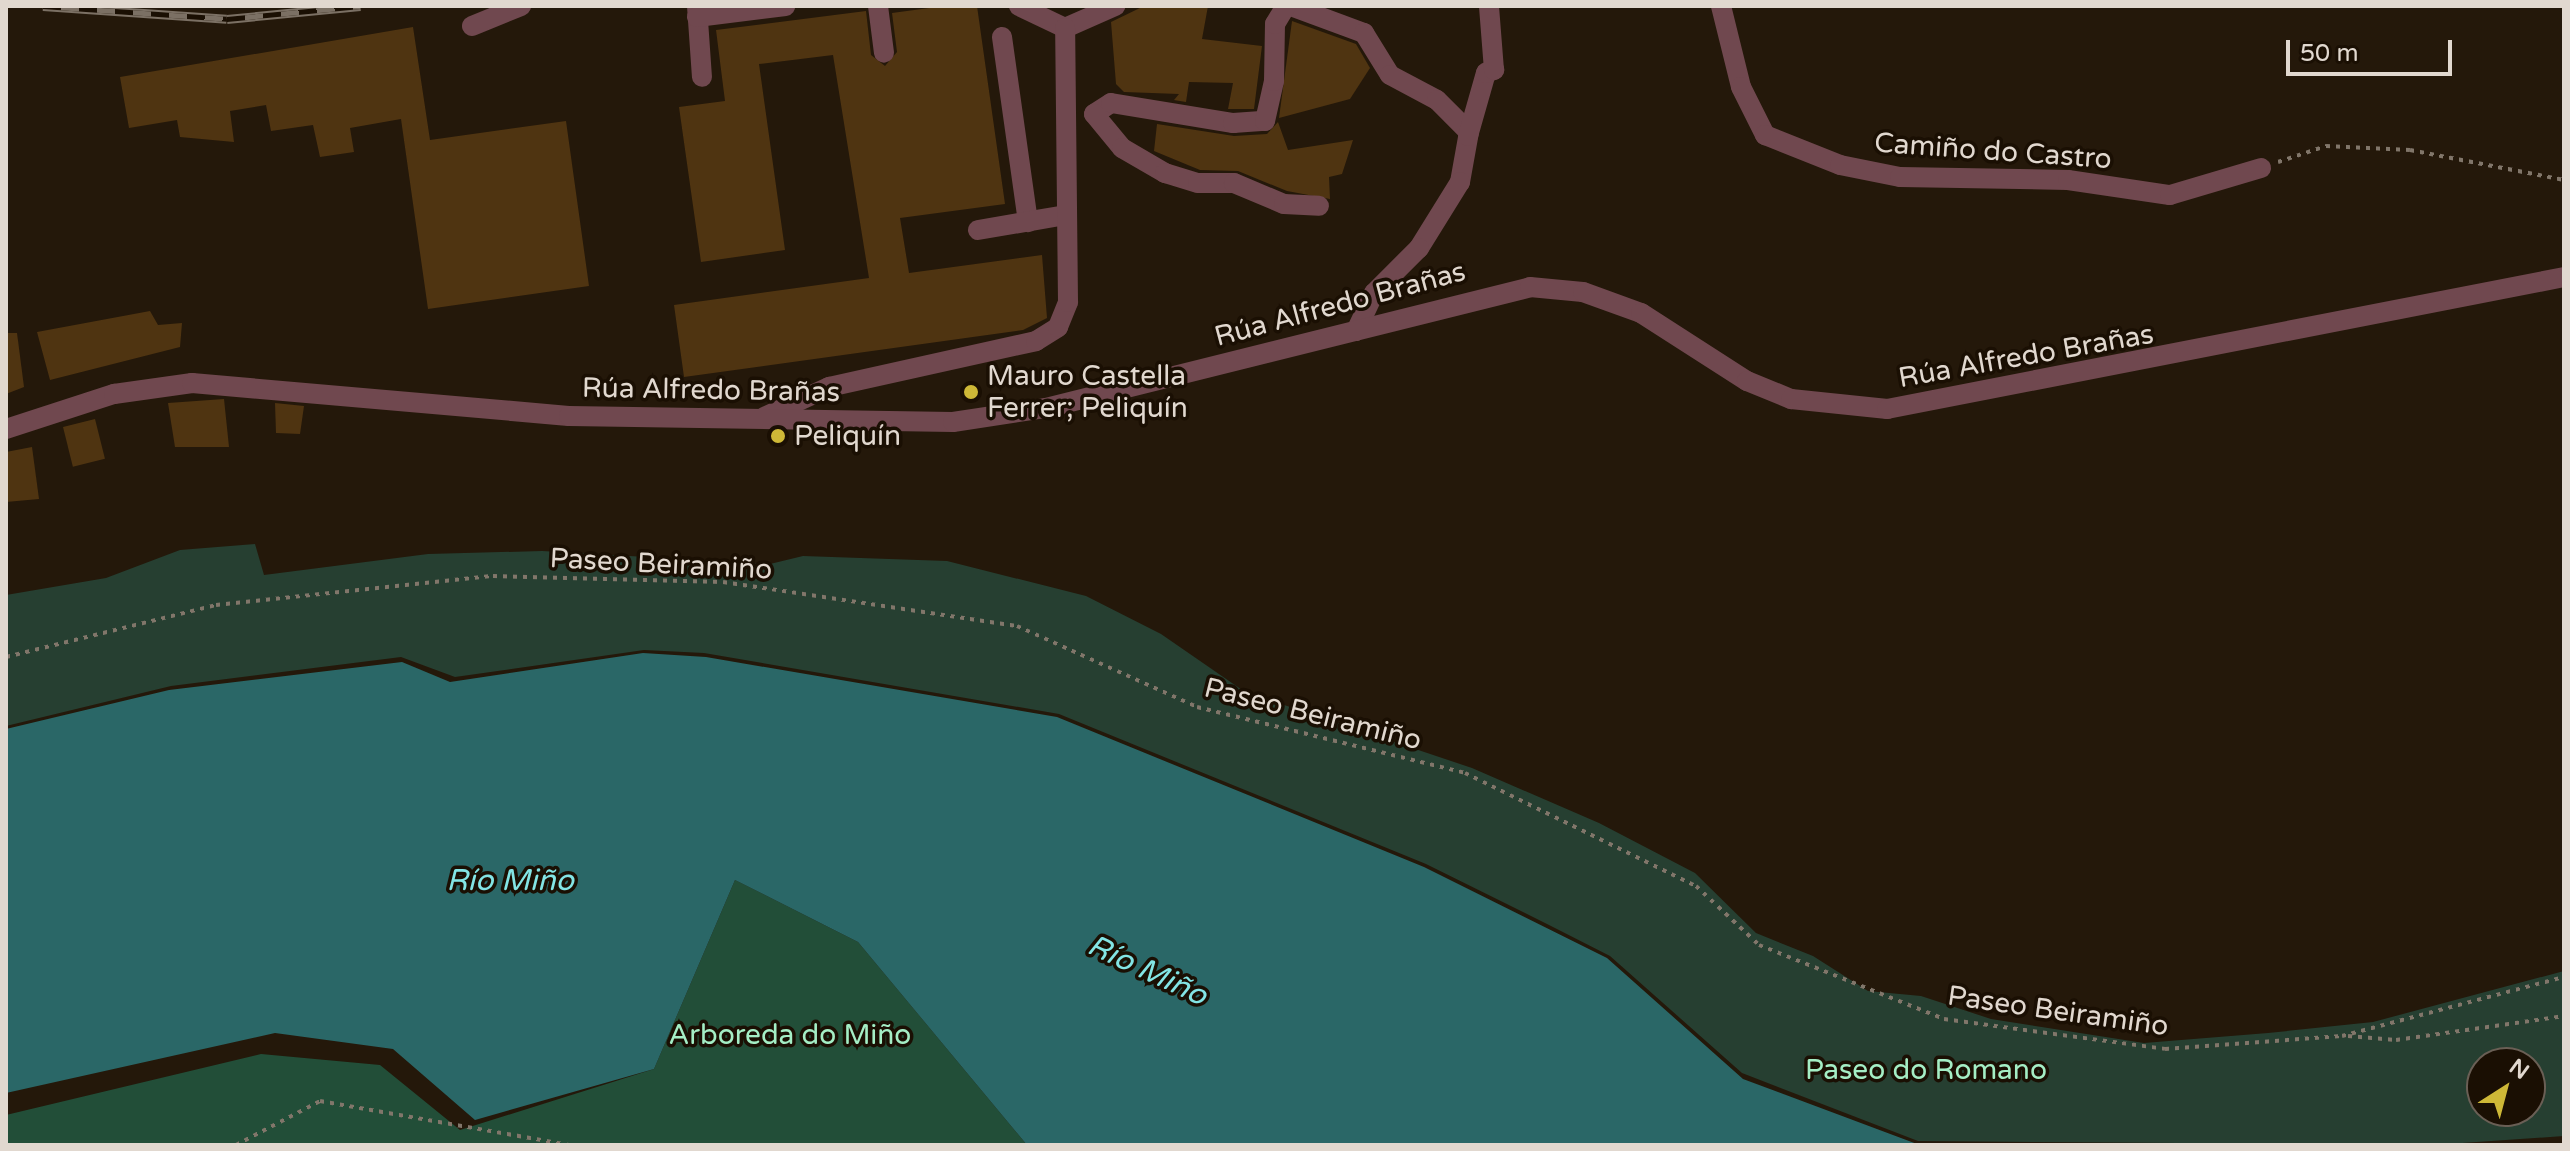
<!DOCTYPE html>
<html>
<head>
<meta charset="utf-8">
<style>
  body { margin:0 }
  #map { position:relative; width:2570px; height:1151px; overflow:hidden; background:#24180a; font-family:"Varela Round",sans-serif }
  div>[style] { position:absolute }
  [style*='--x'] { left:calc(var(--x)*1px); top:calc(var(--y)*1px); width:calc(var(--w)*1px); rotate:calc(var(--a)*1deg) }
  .green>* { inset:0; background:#263f31 }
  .forest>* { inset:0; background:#224e38 }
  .water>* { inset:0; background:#2a6767 }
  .building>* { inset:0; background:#4f3411; transform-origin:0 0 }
  .path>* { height:4px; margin-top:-2px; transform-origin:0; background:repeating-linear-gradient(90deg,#81766a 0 4px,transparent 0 10px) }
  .minor>* { height:20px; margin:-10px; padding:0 10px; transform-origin:10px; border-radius:10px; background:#70484f }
  .rail>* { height:9px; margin-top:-4.5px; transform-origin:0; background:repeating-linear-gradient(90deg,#1a0f03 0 18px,#7b7064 0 36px); box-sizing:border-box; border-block:2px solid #7b7064 }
  .dots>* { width:22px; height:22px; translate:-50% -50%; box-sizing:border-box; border:4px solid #1a0f03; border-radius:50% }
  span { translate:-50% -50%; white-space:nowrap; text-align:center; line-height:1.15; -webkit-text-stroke:7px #1a0f03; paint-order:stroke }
  .street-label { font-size:28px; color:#e1d8cf }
  .poi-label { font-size:28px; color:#e1d8cf }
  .left { translate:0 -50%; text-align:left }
  .park-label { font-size:28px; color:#a4eec5 }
  .water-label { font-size:30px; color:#83e5e5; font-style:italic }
  .frame { position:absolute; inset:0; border:8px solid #e1d8cf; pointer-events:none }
  .north { position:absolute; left:2466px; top:1047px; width:80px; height:80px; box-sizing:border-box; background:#1a0f03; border:2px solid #6a5f55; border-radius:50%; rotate:36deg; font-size:22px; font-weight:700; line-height:32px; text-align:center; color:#e1d8cf }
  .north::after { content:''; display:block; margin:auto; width:28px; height:36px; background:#ceb837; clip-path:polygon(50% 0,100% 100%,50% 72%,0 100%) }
  .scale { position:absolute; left:2286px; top:40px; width:166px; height:36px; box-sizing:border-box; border:4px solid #e1d8cf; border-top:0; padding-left:10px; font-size:24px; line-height:28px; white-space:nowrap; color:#e1d8cf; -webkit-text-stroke:6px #1a0f03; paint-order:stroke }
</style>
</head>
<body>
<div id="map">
  <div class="green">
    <i style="clip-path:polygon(evenodd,255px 544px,264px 575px,428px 554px,542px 551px,770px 564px,803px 556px,947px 561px,1086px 596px,1161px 634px,1245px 692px,1472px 768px,1599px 823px,1695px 873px,1756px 933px,1813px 956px,1868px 991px,1921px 996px,1991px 1019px,2144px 1043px,2268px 1033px,2373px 1022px,2564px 971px,2564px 1136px,2433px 1145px,1918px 1141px,1742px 1073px,1610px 956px,1551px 926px,1426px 864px,1059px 714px,704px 653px,644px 650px,455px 677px,401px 657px,171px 686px,6px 726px,6px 595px,106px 578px,180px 550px,255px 544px,2482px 1063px,2530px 1063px,2530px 1111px,2482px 1111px,2482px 1063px)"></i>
  </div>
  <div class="forest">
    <i style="clip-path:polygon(735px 880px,858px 942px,1027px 1145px,6px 1145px,6px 1115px,261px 1054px,380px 1065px,460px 1130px,654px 1069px)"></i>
  </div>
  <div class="water">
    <i style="clip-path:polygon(643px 653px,706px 657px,1057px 717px,1424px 867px,1607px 958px,1743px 1079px,1917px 1144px,1966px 1145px,1027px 1145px,858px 942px,735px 880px,654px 1069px,475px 1120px,393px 1049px,275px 1033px,6px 1093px,6px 729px,169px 690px,402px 662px,450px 682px)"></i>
  </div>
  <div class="building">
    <i style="clip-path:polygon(944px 6px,977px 6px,1005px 204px,900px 218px,909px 273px,1042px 255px,1047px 318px,1023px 330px,684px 377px,674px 305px,869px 278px,833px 55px,759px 64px,785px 250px,701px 262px,679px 107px,725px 101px,716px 30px,866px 11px,871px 55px,885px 66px,897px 52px,892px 13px)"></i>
    <i style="clip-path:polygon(1144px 6px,1208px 6px,1202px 39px,1262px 46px,1254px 109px,1228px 109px,1233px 83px,1189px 82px,1186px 102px,1174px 100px,1179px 94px,1124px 92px,1116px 84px,1111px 22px)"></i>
    <i style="clip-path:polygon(1292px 21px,1356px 44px,1370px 68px,1350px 99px,1279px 118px)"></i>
    <i style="clip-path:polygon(413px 27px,430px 140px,566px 121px,589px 286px,428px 309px,401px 119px,350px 128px,354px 152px,320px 157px,313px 125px,271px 131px,266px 105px,230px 111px,234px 142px,180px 137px,177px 120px,129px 128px,120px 77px)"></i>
    <i style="clip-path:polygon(1278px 122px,1288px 150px,1353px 140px,1342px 174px,1329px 177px,1330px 199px,1287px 191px,1238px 171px,1200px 170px,1154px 151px,1157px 124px,1234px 136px,1267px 134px)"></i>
    <i style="clip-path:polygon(150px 311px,158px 325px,182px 323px,180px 347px,50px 380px,37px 332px)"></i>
    <i style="clip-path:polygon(6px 333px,17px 333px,24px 387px,6px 394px)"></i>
    <i style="clip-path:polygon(224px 399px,229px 447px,175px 447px,168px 403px)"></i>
    <i style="clip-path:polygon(275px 403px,304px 406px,300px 434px,276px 433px)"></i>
    <i style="left:95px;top:419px;width:41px;height:33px;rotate:76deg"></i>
    <i style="clip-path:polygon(32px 447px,39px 499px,6px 502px,6px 452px)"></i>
  </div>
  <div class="path">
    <i style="--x:2278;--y:162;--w:51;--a:-18.4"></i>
    <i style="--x:2326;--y:146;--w:84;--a:2.7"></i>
    <i style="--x:2410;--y:150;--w:157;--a:11"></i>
    <i style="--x:6;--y:657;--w:216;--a:-13.9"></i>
    <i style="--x:216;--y:605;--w:279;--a:-6"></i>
    <i style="--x:493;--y:576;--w:230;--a:1.5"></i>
    <i style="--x:723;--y:582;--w:297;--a:8.5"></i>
    <i style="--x:1017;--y:626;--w:197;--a:24.2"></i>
    <i style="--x:1197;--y:707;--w:276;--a:13.8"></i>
    <i style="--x:1465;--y:773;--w:257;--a:26.1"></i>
    <i style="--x:1696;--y:886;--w:86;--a:43.1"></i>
    <i style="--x:1759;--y:945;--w:199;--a:21.8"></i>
    <i style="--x:1944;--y:1019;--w:223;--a:7.7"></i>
    <i style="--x:2165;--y:1049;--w:177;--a:-4.2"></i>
    <i style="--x:2342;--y:1036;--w:230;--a:-14.9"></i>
    <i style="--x:2348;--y:1036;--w:48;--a:4.8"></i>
    <i style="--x:2396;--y:1040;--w:170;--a:-8.1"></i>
    <i style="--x:236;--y:1145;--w:95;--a:-27.6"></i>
    <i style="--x:320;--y:1101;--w:254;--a:10"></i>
  </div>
  <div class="minor">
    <i style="--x:697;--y:6;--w:71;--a:86"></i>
    <i style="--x:878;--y:6;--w:47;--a:82.7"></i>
    <i style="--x:1019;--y:6;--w:51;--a:25.6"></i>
    <i style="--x:1291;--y:6;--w:78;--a:20.3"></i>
    <i style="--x:1364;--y:33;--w:49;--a:58.2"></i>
    <i style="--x:1390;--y:75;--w:53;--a:28"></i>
    <i style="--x:1437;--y:100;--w:45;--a:45"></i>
    <i style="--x:1469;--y:132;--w:51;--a:100.2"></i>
    <i style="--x:1460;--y:182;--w:78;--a:121.8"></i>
    <i style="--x:1419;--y:248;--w:64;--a:135"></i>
    <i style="--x:1374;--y:293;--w:42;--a:115.3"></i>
    <i style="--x:1721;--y:6;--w:83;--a:76.1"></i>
    <i style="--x:1741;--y:87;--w:54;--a:63.4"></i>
    <i style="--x:1765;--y:135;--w:81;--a:21.8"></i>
    <i style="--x:1840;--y:165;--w:61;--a:11.3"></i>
    <i style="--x:1900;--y:177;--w:168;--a:1"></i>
    <i style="--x:2068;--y:180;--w:103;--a:8.4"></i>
    <i style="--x:2170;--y:195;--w:95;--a:-16.5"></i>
    <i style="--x:697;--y:17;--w:89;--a:-7.1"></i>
    <i style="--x:472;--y:26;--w:53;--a:-22.2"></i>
    <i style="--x:1065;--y:28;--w:55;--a:-23.7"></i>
    <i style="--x:1002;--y:37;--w:187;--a:82"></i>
    <i style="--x:1094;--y:114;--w:20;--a:-33"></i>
    <i style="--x:1111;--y:103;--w:124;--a:9.3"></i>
    <i style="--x:1233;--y:123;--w:32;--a:-4"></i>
    <i style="--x:1265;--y:121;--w:41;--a:-77.3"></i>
    <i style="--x:1274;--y:81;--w:57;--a:-89"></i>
    <i style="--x:1275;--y:24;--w:21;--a:-59"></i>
    <i style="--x:1094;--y:114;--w:44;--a:50.5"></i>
    <i style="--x:1122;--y:148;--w:50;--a:30.2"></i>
    <i style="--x:1165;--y:173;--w:34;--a:17"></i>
    <i style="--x:1198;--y:183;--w:36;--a:0"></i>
    <i style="--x:1234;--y:183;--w:54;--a:22.8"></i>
    <i style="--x:1284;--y:204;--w:35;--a:3"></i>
    <i style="--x:1468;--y:136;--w:66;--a:-74.1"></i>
    <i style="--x:1486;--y:73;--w:9;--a:-21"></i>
    <i style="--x:1494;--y:70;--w:64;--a:-94.5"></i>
    <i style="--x:978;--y:230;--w:89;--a:-9.7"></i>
    <i style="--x:764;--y:417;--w:72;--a:-24.8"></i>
    <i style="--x:829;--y:387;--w:212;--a:-12.5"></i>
    <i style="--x:1036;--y:341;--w:26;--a:-32"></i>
    <i style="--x:1058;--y:327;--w:27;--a:-68"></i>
    <i style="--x:1068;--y:302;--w:274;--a:-90.6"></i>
    <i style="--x:6;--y:429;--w:114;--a:-18"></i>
    <i style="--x:114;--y:394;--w:79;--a:-8"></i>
    <i style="--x:192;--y:383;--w:378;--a:5"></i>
    <i style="--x:569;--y:416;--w:384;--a:0.9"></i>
    <i style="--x:953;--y:422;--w:94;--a:-8.6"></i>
    <i style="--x:1046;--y:408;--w:499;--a:-14"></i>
    <i style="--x:1530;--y:287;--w:53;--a:5.4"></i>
    <i style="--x:1583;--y:292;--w:62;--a:19.9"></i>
    <i style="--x:1641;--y:313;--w:126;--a:32.7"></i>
    <i style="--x:1747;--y:381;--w:48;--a:22.2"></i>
    <i style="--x:1791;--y:399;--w:97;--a:5.9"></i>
    <i style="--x:1887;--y:409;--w:690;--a:-11.03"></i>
  </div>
  <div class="rail">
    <i style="--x:43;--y:6;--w:184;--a:4"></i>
    <i style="--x:227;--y:19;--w:134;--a:-5.6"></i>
  </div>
  <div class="dots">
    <i style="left:971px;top:392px;background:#ceb837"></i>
    <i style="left:778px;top:436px;background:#ceb837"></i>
  </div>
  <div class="street-label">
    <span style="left:1993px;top:151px;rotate:4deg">Camiño do Castro</span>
    <span style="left:1340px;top:304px;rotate:-15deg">Rúa Alfredo Brañas</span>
    <span style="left:2026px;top:356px;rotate:-10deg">Rúa Alfredo Brañas</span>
    <span style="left:711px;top:390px;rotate:1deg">Rúa Alfredo Brañas</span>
    <span style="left:661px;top:564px;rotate:3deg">Paseo Beiramiño</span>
    <span style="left:1313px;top:714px;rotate:14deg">Paseo Beiramiño</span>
    <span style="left:2058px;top:1011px;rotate:8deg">Paseo Beiramiño</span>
  </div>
  <div class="poi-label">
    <span class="left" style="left:987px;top:392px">Mauro Castella<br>Ferrer; Peliquín</span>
    <span class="left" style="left:794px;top:436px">Peliquín</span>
  </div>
  <div class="park-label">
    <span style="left:790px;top:1035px">Arboreda do Miño</span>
    <span style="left:1926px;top:1070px">Paseo do Romano</span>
  </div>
  <div class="water-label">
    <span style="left:510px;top:881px">Río Miño</span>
    <span style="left:1147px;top:971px;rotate:25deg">Río Miño</span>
  </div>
  <div class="frame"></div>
  <div class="north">N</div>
  <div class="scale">50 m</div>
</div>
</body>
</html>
